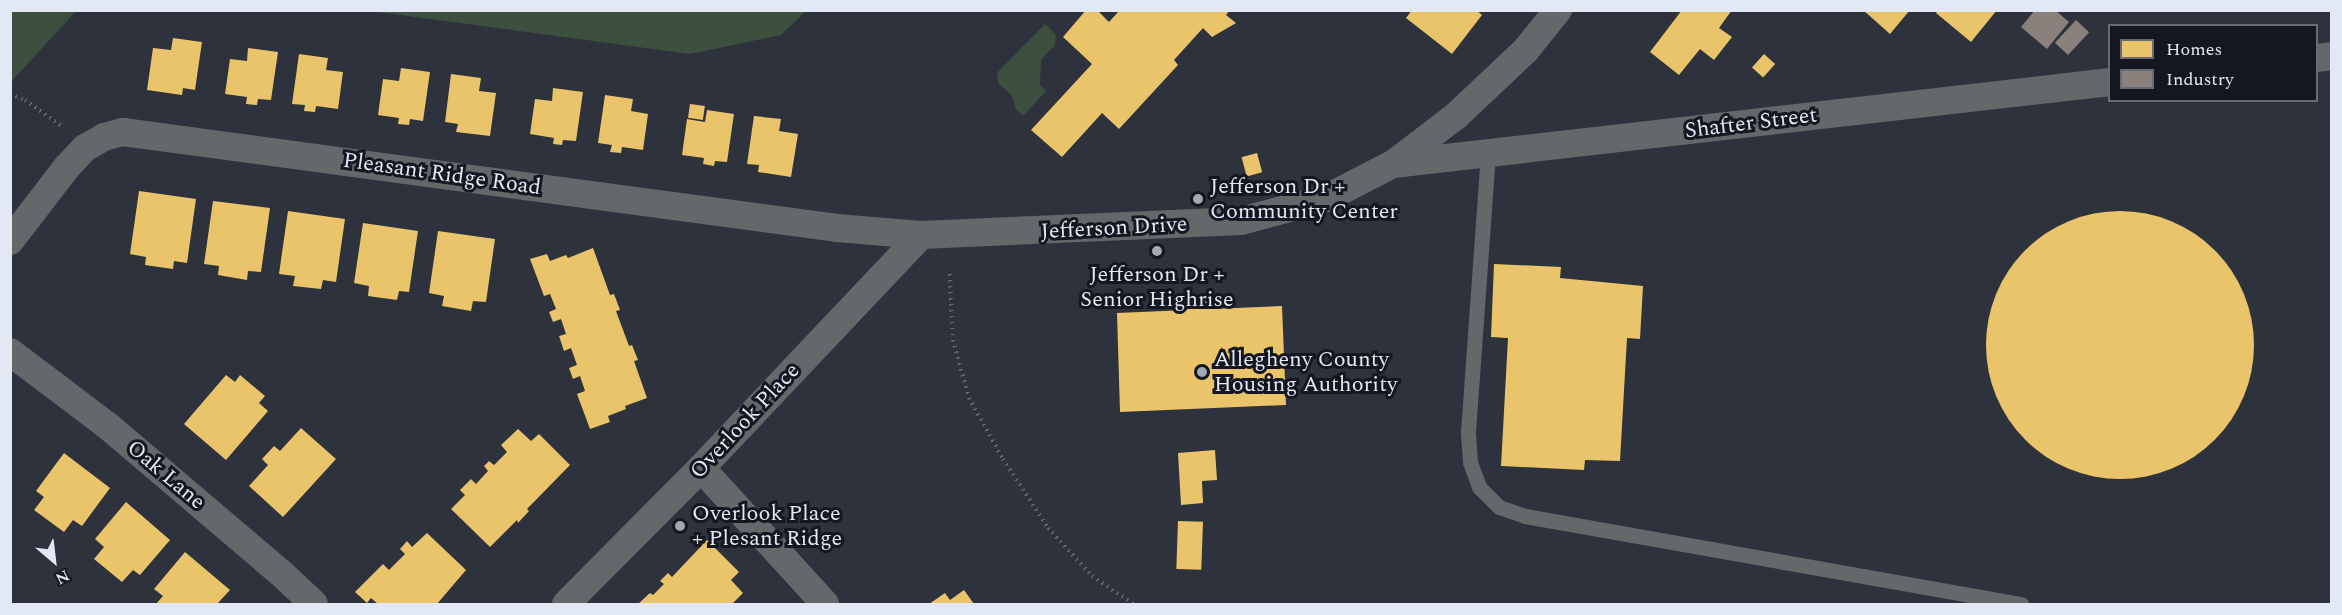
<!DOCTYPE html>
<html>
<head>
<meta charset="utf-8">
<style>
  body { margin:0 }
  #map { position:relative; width:2342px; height:615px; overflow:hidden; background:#2e323c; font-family:Spectral,serif }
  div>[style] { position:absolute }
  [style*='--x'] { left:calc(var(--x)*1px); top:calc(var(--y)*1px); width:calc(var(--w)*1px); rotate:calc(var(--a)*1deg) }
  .green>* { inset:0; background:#3d4f3f }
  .homes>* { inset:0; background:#e9c46a; transform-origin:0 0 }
  .round { border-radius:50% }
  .industry>* { inset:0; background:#8a817c; transform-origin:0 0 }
  .path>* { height:4px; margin-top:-2px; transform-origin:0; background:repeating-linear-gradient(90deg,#676a6d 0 1.5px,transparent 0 6px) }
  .lane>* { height:15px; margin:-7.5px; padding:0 7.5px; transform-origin:7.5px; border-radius:7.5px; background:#65686a }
  .street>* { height:28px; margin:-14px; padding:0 14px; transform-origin:14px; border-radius:14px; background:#65686a }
  .dots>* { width:16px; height:16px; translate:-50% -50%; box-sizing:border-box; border:3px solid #141720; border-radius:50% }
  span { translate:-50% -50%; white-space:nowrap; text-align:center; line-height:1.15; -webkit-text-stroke:6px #141720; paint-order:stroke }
  .street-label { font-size:22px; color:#e3e8f5 }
  .poi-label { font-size:22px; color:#e3e8f5 }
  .left { translate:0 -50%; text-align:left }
  .frame { position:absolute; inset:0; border:12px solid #e3e8f5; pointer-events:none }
  .legend { position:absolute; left:2108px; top:24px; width:210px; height:78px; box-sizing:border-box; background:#141720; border:2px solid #676b75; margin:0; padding:8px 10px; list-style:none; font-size:18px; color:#e3e8f5 }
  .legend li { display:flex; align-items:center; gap:12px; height:30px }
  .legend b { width:30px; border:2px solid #676b75 }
  .north { position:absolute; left:24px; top:531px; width:60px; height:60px; -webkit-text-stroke:4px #141720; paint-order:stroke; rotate:152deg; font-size:16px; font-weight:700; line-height:24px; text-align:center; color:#e3e8f5 }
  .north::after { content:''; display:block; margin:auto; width:21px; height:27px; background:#e3e8f5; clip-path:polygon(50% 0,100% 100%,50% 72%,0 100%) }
</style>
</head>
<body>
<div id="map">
  <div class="green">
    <i style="clip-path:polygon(11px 10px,76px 11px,11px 82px,10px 11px)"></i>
    <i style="clip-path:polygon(370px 11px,806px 11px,781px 35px,690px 54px)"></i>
    <i style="clip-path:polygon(1045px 24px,1056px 35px,1055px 45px,1041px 60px,1040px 85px,1046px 91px,1023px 116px,1016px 109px,1012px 96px,998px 83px,997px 73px)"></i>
  </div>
  <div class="homes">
    <i style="clip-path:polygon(1086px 10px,1097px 10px,1109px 22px,1120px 10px,1230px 10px,1226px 15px,1236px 23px,1212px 37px,1203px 28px,1174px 60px,1178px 65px,1119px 129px,1102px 113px,1062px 157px,1031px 130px,1092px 64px,1063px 37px)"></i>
    <i style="clip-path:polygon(1412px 10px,1476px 10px,1482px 15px,1452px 54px,1406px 18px)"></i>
    <i style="clip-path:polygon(1682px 10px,1732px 10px,1719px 28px,1732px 37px,1714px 60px,1700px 49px,1679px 75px,1650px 52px)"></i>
    <i style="clip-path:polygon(1863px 10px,1910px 10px,1890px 34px)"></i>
    <i style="clip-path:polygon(1938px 10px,1997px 10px,1971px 42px,1936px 13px)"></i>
    <i style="clip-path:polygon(173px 38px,202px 42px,195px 90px,183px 88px,182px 95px,147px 90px,153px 48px,171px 50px)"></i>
    <i style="clip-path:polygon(248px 48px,278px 52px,271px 100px,258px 99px,257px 105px,246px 104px,247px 97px,225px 94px,230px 59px,247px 61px)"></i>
    <i style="clip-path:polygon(299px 54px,328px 58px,326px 70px,343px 72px,338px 109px,316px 106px,315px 112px,304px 111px,305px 105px,292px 104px)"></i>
    <i style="left:1764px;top:54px;width:15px;height:18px;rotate:42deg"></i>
    <i style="clip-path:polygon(401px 68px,430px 72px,423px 121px,410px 119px,409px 125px,398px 124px,399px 118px,378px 115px,383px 79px,399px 81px)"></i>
    <i style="clip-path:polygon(451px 74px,481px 78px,479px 91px,496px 93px,490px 136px,456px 132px,458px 124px,445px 122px)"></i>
    <i style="clip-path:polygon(553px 88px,583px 92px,576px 141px,563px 140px,562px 145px,553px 144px,554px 138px,530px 134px,535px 99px,552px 101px)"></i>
    <i style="clip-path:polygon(605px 95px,633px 99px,631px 111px,648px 114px,643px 150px,622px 147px,621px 153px,610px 152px,612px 145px,598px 143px)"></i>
    <i style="left:690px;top:104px;width:15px;height:14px;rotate:8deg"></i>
    <i style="clip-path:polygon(707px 110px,734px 114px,727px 162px,715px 161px,714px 166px,703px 164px,704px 158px,682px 155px,687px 119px,705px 122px)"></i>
    <i style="clip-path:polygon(754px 116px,781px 119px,779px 131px,798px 134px,791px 177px,758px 172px,759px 165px,747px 164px)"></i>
    <i style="left:1257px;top:153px;width:20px;height:16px;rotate:75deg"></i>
    <i style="clip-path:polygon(139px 191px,196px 199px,187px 263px,174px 261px,173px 269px,145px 265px,146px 257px,130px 254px)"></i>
    <i style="clip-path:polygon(213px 201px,270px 208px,261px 272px,248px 271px,247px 280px,218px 275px,219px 266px,204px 264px)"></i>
    <i class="round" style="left:1986px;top:211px;width:268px;height:268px"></i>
    <i style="clip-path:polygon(288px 211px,345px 219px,336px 282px,323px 280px,321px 289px,293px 286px,295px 276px,279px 274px)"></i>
    <i style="clip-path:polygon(363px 223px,418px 231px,409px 292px,399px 291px,397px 300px,368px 296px,369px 286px,354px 283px)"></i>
    <i style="clip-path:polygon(438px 231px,495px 239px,486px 302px,473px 301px,471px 311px,442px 306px,444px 296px,429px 293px)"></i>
    <i style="clip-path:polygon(593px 248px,610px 295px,614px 294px,620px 310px,616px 311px,629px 346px,632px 345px,638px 360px,634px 361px,647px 398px,625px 406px,626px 409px,608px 416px,610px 422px,590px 429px,577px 394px,585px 391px,580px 376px,573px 379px,569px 368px,577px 365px,571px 348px,564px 351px,559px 336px,566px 334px,561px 319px,553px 322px,549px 312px,556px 309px,550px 294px,544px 296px,530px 259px,547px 254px,550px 261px,566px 255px,568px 258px)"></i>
    <i style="clip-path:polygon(1494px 264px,1561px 267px,1560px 278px,1643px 286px,1640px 339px,1627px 338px,1620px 461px,1585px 460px,1584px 470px,1501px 466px,1508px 338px,1491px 337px)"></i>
    <i style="clip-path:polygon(1212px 297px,1212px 309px,1282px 306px,1286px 405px,1120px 412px,1117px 313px,1187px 310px,1186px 299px)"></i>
    <i style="clip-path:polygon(226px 375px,235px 382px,240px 375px,265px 396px,259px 403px,268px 411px,226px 460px,184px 424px)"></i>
    <i style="clip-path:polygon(301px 428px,336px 459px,283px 517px,249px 486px,268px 465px,262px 459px,274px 446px,280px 451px)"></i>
    <i style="clip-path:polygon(518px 429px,531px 441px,539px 434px,570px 465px,527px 509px,529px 511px,518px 523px,517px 520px,490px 547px,451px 509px,465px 495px,460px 490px,471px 479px,476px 484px,488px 471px,484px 466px,489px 461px,494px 465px,507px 452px,501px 445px)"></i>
    <i style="clip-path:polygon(1215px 450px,1217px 480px,1202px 481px,1203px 503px,1181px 505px,1178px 453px)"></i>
    <i style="clip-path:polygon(64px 453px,110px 488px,82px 526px,73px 520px,64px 532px,34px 510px,44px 497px,36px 491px)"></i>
    <i style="clip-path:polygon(126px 502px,170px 540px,140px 575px,133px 570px,122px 582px,94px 559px,104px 547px,95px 539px)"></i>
    <i style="left:1178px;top:521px;width:25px;height:48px;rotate:2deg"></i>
    <i style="clip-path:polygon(427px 533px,466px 570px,437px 604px,378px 604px,371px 598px,367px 603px,355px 592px,383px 564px,389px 570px,405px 554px,400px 549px,407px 541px,412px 547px)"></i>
    <i style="clip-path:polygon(707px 540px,739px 572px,731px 580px,743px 593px,732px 604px,638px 604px,650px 593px,653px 595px,664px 584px,660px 581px,668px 573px,672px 577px)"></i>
    <i style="clip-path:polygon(185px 552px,230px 590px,217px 604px,156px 604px,163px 596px,154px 589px)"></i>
    <i style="clip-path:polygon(964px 590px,974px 604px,929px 604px,945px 593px,950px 600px)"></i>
  </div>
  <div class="industry">
    <i style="clip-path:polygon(2035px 10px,2055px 10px,2069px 22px,2047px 49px,2021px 27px)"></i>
    <i style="left:2076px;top:20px;width:18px;height:31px;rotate:43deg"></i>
  </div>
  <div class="path">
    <i style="--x:10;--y:94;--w:16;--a:22"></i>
    <i style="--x:25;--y:100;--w:47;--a:35.4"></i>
    <i style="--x:950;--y:274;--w:66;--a:87.4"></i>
    <i style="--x:953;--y:340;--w:60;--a:74.6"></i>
    <i style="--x:969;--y:398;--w:70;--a:60.9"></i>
    <i style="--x:1003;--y:459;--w:82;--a:56.9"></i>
    <i style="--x:1048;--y:528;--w:65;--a:47.5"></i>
    <i style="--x:1092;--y:576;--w:50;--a:34.3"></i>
  </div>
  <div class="lane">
    <i style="--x:1488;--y:153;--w:281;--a:94.1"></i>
    <i style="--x:1468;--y:433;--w:29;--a:86"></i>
    <i style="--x:1470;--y:462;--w:27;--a:70"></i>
    <i style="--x:1479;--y:487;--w:28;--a:45"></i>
    <i style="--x:1499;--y:507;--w:28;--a:19"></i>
    <i style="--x:1525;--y:516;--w:504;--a:10.06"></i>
  </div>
  <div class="street">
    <i style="--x:2316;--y:58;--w:16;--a:-7"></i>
    <i style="--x:1393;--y:164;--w:722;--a:-6.52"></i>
    <i style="--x:10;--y:241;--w:93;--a:-52.4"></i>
    <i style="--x:67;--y:167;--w:26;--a:-47"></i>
    <i style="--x:85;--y:148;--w:22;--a:-30"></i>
    <i style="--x:104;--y:137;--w:20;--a:-15"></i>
    <i style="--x:123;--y:132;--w:720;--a:7.66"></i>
    <i style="--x:837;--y:228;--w:84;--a:4.8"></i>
    <i style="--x:921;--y:235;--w:320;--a:-2.5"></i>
    <i style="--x:1241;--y:221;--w:89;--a:-15"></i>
    <i style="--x:1327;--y:198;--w:74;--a:-27.3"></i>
    <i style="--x:1393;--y:164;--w:81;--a:-37.4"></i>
    <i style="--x:1457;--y:115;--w:93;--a:-43.3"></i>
    <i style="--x:1525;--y:51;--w:53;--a:-51.2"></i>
    <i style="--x:10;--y:352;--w:123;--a:37.1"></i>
    <i style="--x:108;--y:426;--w:227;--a:40.4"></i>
    <i style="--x:281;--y:573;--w:45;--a:43.2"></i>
    <i style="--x:701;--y:468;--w:184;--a:47.6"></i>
    <i style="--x:566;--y:604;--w:192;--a:-45.2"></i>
    <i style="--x:701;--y:468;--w:320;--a:-46.6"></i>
  </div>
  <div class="dots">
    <i style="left:1198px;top:199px;background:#a4a8b4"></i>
    <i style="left:1157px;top:251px;background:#a4a8b4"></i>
    <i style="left:1202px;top:372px;background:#a4a8b4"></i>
    <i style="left:680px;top:526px;background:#a4a8b4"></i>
  </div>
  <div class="street-label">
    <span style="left:1751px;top:123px;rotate:-7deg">Shafter Street</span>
    <span style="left:442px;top:174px;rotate:8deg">Pleasant Ridge Road</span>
    <span style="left:1114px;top:228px;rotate:-3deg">Jefferson Drive</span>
    <span style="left:745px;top:421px;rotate:-47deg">Overlook Place</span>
    <span style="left:166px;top:475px;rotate:40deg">Oak Lane</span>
  </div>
  <div class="poi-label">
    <span class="left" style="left:1210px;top:199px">Jefferson Dr +<br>Community Center</span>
    <span style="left:1157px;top:287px">Jefferson Dr +<br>Senior Highrise</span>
    <span class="left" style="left:1214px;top:372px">Allegheny County<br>Housing Authority</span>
    <span class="left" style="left:692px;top:526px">Overlook Place<br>+ Plesant Ridge</span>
  </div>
  <div class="frame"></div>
  <ul class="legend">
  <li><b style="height:16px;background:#e9c46a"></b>Homes</li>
  <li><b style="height:16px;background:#8a817c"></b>Industry</li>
  </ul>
  <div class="north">N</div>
</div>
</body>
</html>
